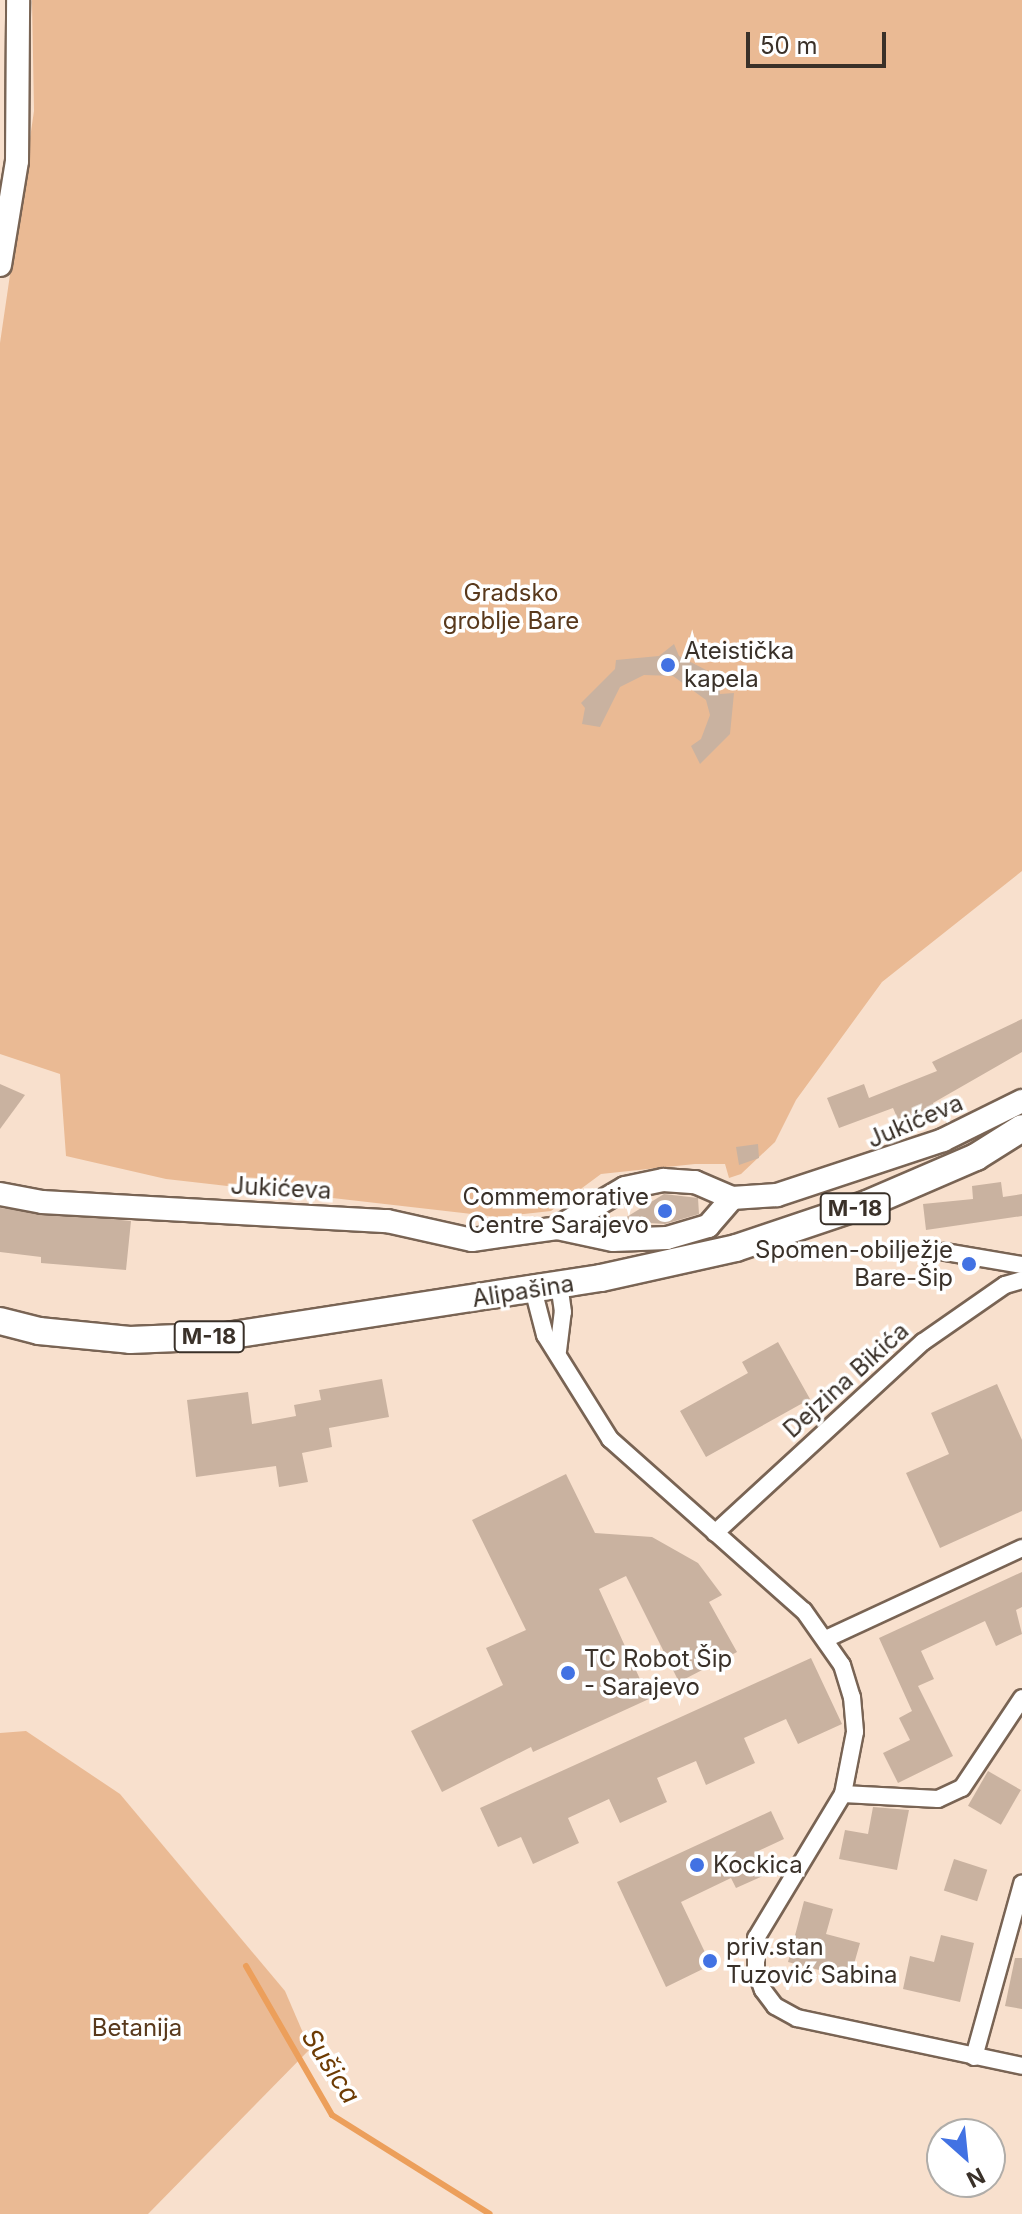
<!DOCTYPE html>
<html>
<head>
<meta charset="utf-8">
<style>
  body { margin:0 }
  #map { position:relative; width:1022px; height:2214px; overflow:hidden; background:#f8e0cd; font-family:Inter,sans-serif }
  div>[style] { position:absolute }
  [style*='--x'] { left:calc(var(--x)*1px); top:calc(var(--y)*1px); width:calc(var(--w)*1px); rotate:calc(var(--a)*1deg) }
  .green>* { inset:0; background:#eaba94 }
  .stream>* { height:6px; margin:-3px; padding:0 3px; transform-origin:3px; border-radius:3px; background:#ec9f5b }
  .building>* { inset:0; background:#c9b2a0; transform-origin:0 0 }
  .roads { filter:drop-shadow(2px 0 #796454) drop-shadow(-2px 0 #796454) drop-shadow(0 2px #796454) drop-shadow(0 -2px #796454) }
  .street>* { height:16px; margin:-8px; padding:0 8px; transform-origin:8px; border-radius:8px; background:#fff }
  .secondary>* { height:22px; margin:-11px; padding:0 11px; transform-origin:11px; border-radius:11px; background:#fff }
  .primary>* { height:26px; margin:-13px; padding:0 13px; transform-origin:13px; border-radius:13px; background:#fff }
  .dots>* { width:22px; height:22px; translate:-50% -50%; box-sizing:border-box; border:4px solid #fff; border-radius:50% }
  span { translate:-50% -50%; white-space:nowrap; text-align:center; line-height:1.15; -webkit-text-stroke:7px #fff; paint-order:stroke }
  .shield-label span { padding:2px 6px; background:#fff; border:2px solid; border-radius:6px; -webkit-text-stroke-width:0 }
  .shield-label { font-size:22px; color:#3a3129; font-weight:700 }
  .park-label { font-size:24px; color:#59391c }
  .poi-label { font-size:24px; color:#3a3129 }
  .left { translate:0 -50%; text-align:left }
  .right { translate:-100% -50%; text-align:right }
  .street-label { font-size:24px; color:#3a3129 }
  .water-label { font-size:26px; color:#6d3b03; font-style:italic }
  .north { position:absolute; left:926px; top:2118px; width:80px; height:80px; box-sizing:border-box; background:#fff; border:2px solid #b0ada9; border-radius:50%; rotate:153deg; font-size:22px; font-weight:700; line-height:32px; text-align:center; color:#3a3129 }
  .north::after { content:''; display:block; margin:auto; width:28px; height:36px; background:#4272e3; clip-path:polygon(50% 0,100% 100%,50% 72%,0 100%) }
  .scale { position:absolute; left:746px; top:32px; width:140px; height:36px; box-sizing:border-box; border:4px solid #3a3129; border-top:0; padding-left:10px; font-size:24px; line-height:28px; white-space:nowrap; color:#3a3129; -webkit-text-stroke:6px #fff; paint-order:stroke }
</style>
</head>
<body>
<div id="map">
  <div class="green">
    <i style="clip-path:polygon(32px 0,1022px 0,1022px 871px,882px 982px,796px 1100px,775px 1142px,741px 1174px,729px 1178px,725px 1164px,695px 1164px,601px 1174px,551px 1211px,498px 1217px,166px 1179px,66px 1156px,60px 1074px,0 1054px,0 343px,34px 111px)"></i>
    <i style="clip-path:polygon(26px 1731px,120px 1794px,285px 1991px,310px 2049px,148px 2214px,0 2214px,0 1733px)"></i>
  </div>
  <div class="stream">
    <i style="--x:246;--y:1966;--w:172;--a:60"></i>
    <i style="--x:332;--y:2115;--w:186;--a:32.1"></i>
  </div>
  <div class="building">
    <i style="clip-path:polygon(674px 644px,679px 656px,708px 671px,719px 670px,720px 694px,734px 693px,730px 734px,700px 764px,691px 746px,701px 739px,710px 715px,706px 700px,673px 676px,644px 675px,620px 687px,600px 727px,582px 724px,585px 708px,581px 703px,615px 669px,616px 660px,659px 656px)"></i>
    <i style="clip-path:polygon(1022px 1019px,1022px 1052px,933px 1103px,935px 1108px,899px 1122px,893px 1108px,839px 1128px,827px 1098px,864px 1084px,869px 1098px,937px 1071px,932px 1062px)"></i>
    <i style="clip-path:polygon(0 1084px,25px 1095px,0 1129px)"></i>
    <i style="clip-path:polygon(758px 1144px,759px 1158px,739px 1165px,736px 1147px)"></i>
    <i style="clip-path:polygon(1001px 1182px,1003px 1197px,1022px 1194px,1022px 1216px,926px 1230px,923px 1204px,973px 1199px,972px 1186px)"></i>
    <i style="clip-path:polygon(664px 1194px,698px 1198px,699px 1214px,665px 1224px,620px 1221px)"></i>
    <i style="clip-path:polygon(0 1208px,131px 1221px,126px 1270px,41px 1263px,41px 1257px,0 1252px)"></i>
    <i style="clip-path:polygon(778px 1342px,810px 1399px,706px 1457px,680px 1411px,748px 1373px,742px 1362px)"></i>
    <i style="clip-path:polygon(382px 1379px,389px 1417px,329px 1428px,332px 1447px,302px 1453px,308px 1482px,279px 1487px,276px 1466px,196px 1477px,187px 1400px,248px 1392px,252px 1424px,296px 1416px,294px 1405px,321px 1400px,319px 1390px)"></i>
    <i style="clip-path:polygon(997px 1384px,1022px 1440px,1022px 1511px,940px 1548px,906px 1473px,949px 1454px,931px 1413px)"></i>
    <i style="clip-path:polygon(566px 1474px,595px 1533px,652px 1537px,698px 1563px,722px 1595px,709px 1602px,737px 1652px,679px 1682px,626px 1576px,599px 1589px,649px 1699px,533px 1752px,531px 1747px,442px 1792px,411px 1731px,503px 1685px,486px 1648px,526px 1630px,472px 1520px)"></i>
    <i style="clip-path:polygon(1022px 1572px,1022px 1607px,1016px 1610px,1022px 1634px,996px 1646px,985px 1621px,921px 1651px,934px 1679px,918px 1686px,953px 1756px,898px 1783px,883px 1753px,910px 1740px,899px 1718px,912px 1711px,879px 1638px)"></i>
    <i style="clip-path:polygon(811px 1658px,842px 1724px,798px 1744px,786px 1719px,744px 1738px,755px 1763px,706px 1785px,696px 1761px,657px 1778px,667px 1802px,620px 1823px,609px 1799px,568px 1818px,579px 1843px,533px 1864px,521px 1837px,498px 1847px,480px 1808px)"></i>
    <i style="left:988px;top:1771px;width:38px;height:40px;rotate:30deg"></i>
    <i style="clip-path:polygon(873px 1807px,909px 1810px,897px 1870px,839px 1859px,845px 1830px,868px 1834px)"></i>
    <i style="clip-path:polygon(771px 1811px,784px 1839px,754px 1853px,765px 1875px,736px 1888px,731px 1878px,681px 1902px,711px 1965px,666px 1987px,617px 1882px)"></i>
    <i style="left:954px;top:1859px;width:35px;height:33px;rotate:18deg"></i>
    <i style="clip-path:polygon(804px 1901px,833px 1909px,826px 1934px,860px 1943px,850px 1978px,788px 1962px)"></i>
    <i style="clip-path:polygon(941px 1935px,974px 1943px,960px 2002px,903px 1989px,910px 1956px,934px 1962px)"></i>
    <i style="clip-path:polygon(1015px 1958px,1022px 1958px,1022px 2009px,1005px 2006px)"></i>
  </div>
  <div class="roads">
    <div class="street">
      <i style="--x:945;--y:1252;--w:78;--a:9.6"></i>
      <i style="--x:533;--y:1289;--w:48;--a:75.4"></i>
      <i style="--x:545;--y:1335;--w:123;--a:58"></i>
      <i style="--x:610;--y:1439;--w:259;--a:41.6"></i>
      <i style="--x:804;--y:1611;--w:66;--a:54.9"></i>
      <i style="--x:842;--y:1665;--w:34;--a:73"></i>
      <i style="--x:852;--y:1697;--w:35;--a:85"></i>
      <i style="--x:855;--y:1732;--w:63;--a:101"></i>
      <i style="--x:843;--y:1794;--w:168;--a:121.1"></i>
      <i style="--x:756;--y:1938;--w:33;--a:90"></i>
      <i style="--x:756;--y:1971;--w:20;--a:70"></i>
      <i style="--x:763;--y:1990;--w:20;--a:53"></i>
      <i style="--x:775;--y:2006;--w:25;--a:29"></i>
      <i style="--x:797;--y:2018;--w:230;--a:12"></i>
      <i style="--x:558;--y:1351;--w:39;--a:-83"></i>
      <i style="--x:563;--y:1312;--w:27;--a:-98"></i>
      <i style="--x:715;--y:1533;--w:282;--a:-42.6"></i>
      <i style="--x:923;--y:1342;--w:100;--a:-34.8"></i>
      <i style="--x:1005;--y:1285;--w:18;--a:-16"></i>
      <i style="--x:826;--y:1639;--w:216;--a:-24.9"></i>
      <i style="--x:843;--y:1794;--w:95;--a:3"></i>
      <i style="--x:938;--y:1799;--w:26;--a:-25"></i>
      <i style="--x:962;--y:1788;--w:108;--a:-56.3"></i>
      <i style="--x:974;--y:2057;--w:180;--a:-74.5"></i>
    </div>
    <div class="secondary">
      <i style="--x:0;--y:265;--w:105;--a:-80.7"></i>
      <i style="--x:17;--y:161;--w:161;--a:-89.6"></i>
      <i style="--x:0;--y:1194;--w:43;--a:10.8"></i>
      <i style="--x:42;--y:1202;--w:346;--a:3.2"></i>
      <i style="--x:387;--y:1221;--w:87;--a:12.6"></i>
      <i style="--x:472;--y:1240;--w:86;--a:-8"></i>
      <i style="--x:557;--y:1228;--w:79;--a:-30.5"></i>
      <i style="--x:625;--y:1188;--w:39;--a:-12"></i>
      <i style="--x:663;--y:1180;--w:32;--a:4"></i>
      <i style="--x:695;--y:1182;--w:40;--a:23.4"></i>
      <i style="--x:732;--y:1198;--w:45;--a:-3.8"></i>
      <i style="--x:777;--y:1195;--w:175;--a:-18.3"></i>
      <i style="--x:943;--y:1140;--w:88;--a:-26.3"></i>
      <i style="--x:557;--y:1228;--w:57;--a:12.1"></i>
      <i style="--x:613;--y:1240;--w:54;--a:-2.1"></i>
      <i style="--x:667;--y:1238;--w:43;--a:-16.3"></i>
      <i style="--x:708;--y:1226;--w:37;--a:-49"></i>
    </div>
    <div class="primary">
      <i style="--x:0;--y:1321;--w:40;--a:14.4"></i>
      <i style="--x:39;--y:1331;--w:91;--a:5.6"></i>
      <i style="--x:130;--y:1340;--w:96;--a:-2.4"></i>
      <i style="--x:226;--y:1336;--w:379;--a:-8.8"></i>
      <i style="--x:601;--y:1278;--w:138;--a:-12.5"></i>
      <i style="--x:736;--y:1248;--w:138;--a:-18.6"></i>
      <i style="--x:867;--y:1204;--w:119;--a:-23.3"></i>
      <i style="--x:976;--y:1157;--w:54;--a:-32.2"></i>
    </div>
  </div>
  <div class="dots">
    <i style="left:668px;top:665px;background:#4272e3"></i>
    <i style="left:665px;top:1211px;background:#4272e3"></i>
    <i style="left:969px;top:1264px;background:#4272e3"></i>
    <i style="left:568px;top:1673px;background:#4272e3"></i>
    <i style="left:697px;top:1865px;background:#4272e3"></i>
    <i style="left:710px;top:1961px;background:#4272e3"></i>
  </div>
  <div class="shield-label">
    <span style="left:855px;top:1209px">M-18</span>
    <span style="left:209px;top:1337px">M-18</span>
  </div>
  <div class="park-label">
    <span style="left:511px;top:607px">Gradsko<br>groblje Bare</span>
    <span style="left:137px;top:2028px">Betanija</span>
  </div>
  <div class="poi-label">
    <span class="left" style="left:684px;top:665px">Ateistička<br>kapela</span>
    <span class="right" style="left:649px;top:1211px">Commemorative<br>Centre Sarajevo</span>
    <span class="right" style="left:953px;top:1264px">Spomen-obilježje<br>Bare-Šip</span>
    <span class="left" style="left:584px;top:1673px">TC Robot Šip<br>- Sarajevo</span>
    <span class="left" style="left:713px;top:1865px">Kockica</span>
    <span class="left" style="left:726px;top:1961px">priv.stan<br>Tuzović Sabina</span>
  </div>
  <div class="street-label">
    <span style="left:915px;top:1121px;rotate:-23deg">Jukićeva</span>
    <span style="left:281px;top:1188px;rotate:3deg">Jukićeva</span>
    <span style="left:523px;top:1291px;rotate:-9deg">Alipašina</span>
    <span style="left:846px;top:1380px;rotate:-42deg">Dejzina Bikića</span>
  </div>
  <div class="water-label">
    <span style="left:331px;top:2066px;rotate:57deg">Sušica</span>
  </div>
  <div class="north">N</div>
  <div class="scale">50 m</div>
</div>
</body>
</html>
